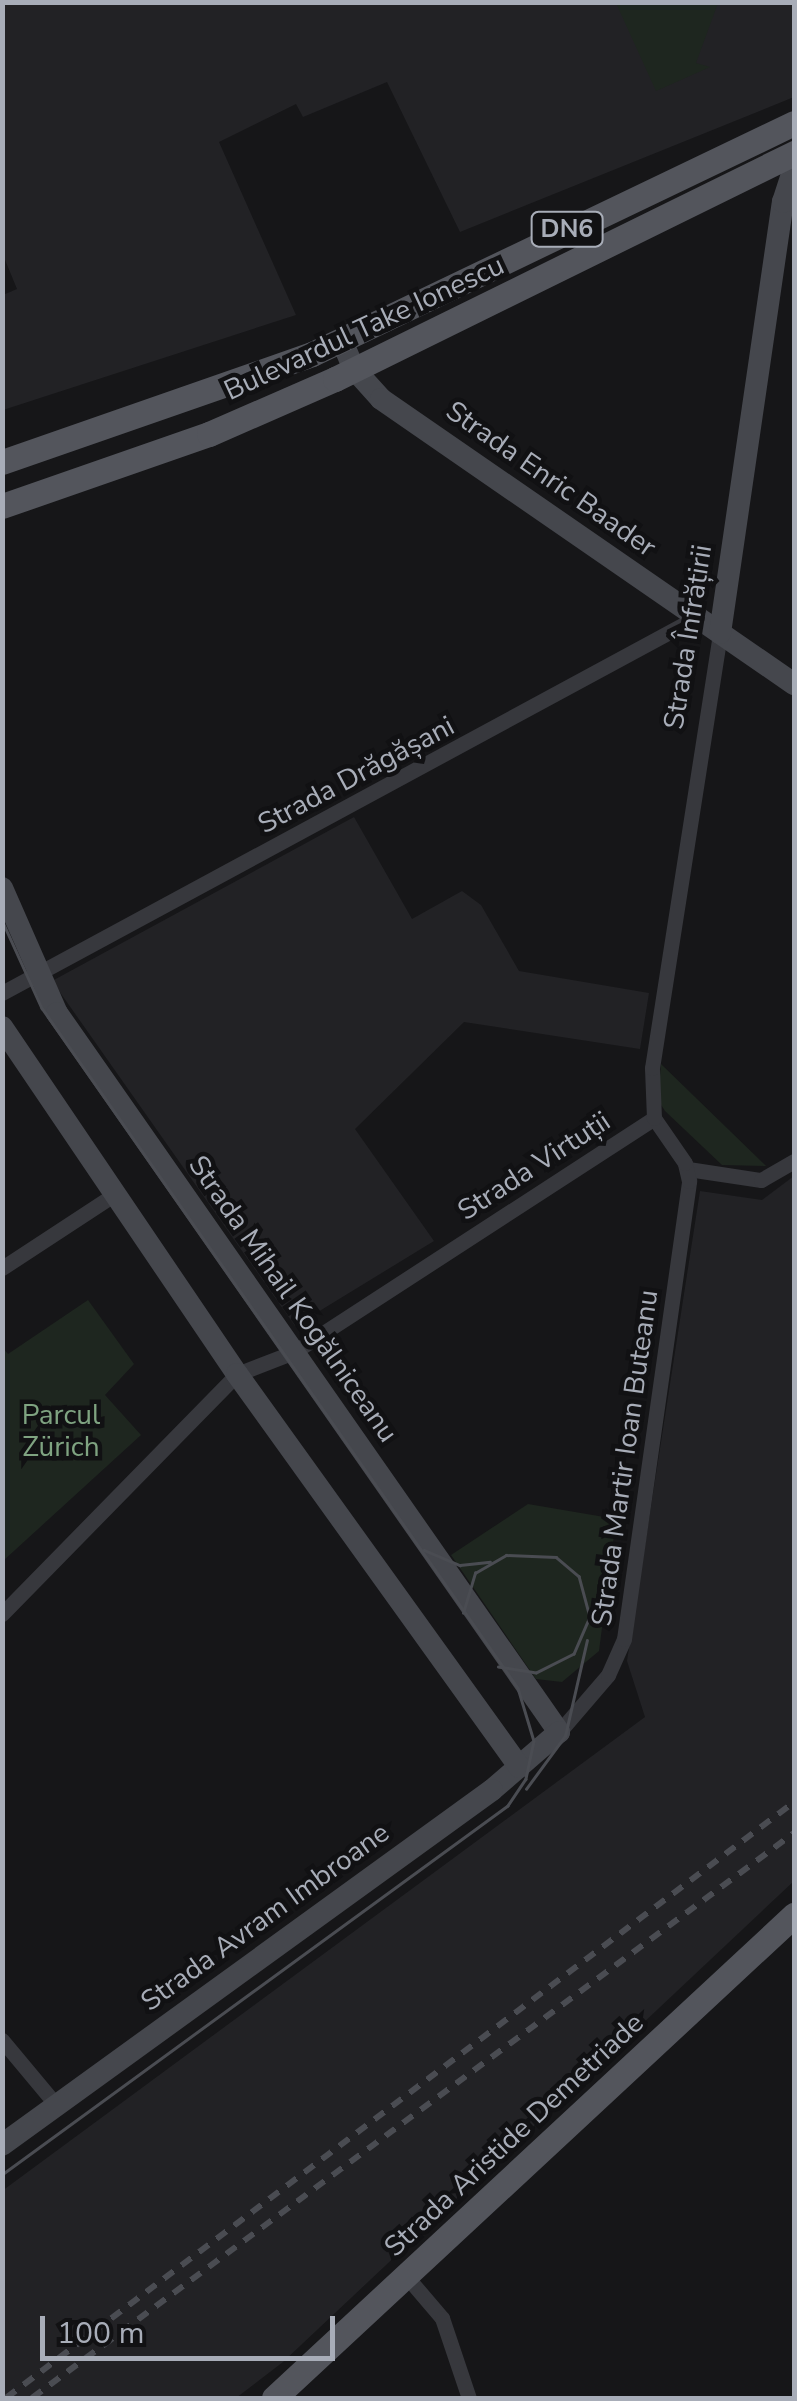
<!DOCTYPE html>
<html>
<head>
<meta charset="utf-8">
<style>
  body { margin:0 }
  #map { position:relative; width:797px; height:2401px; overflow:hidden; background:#161618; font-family:"Nunito Sans",sans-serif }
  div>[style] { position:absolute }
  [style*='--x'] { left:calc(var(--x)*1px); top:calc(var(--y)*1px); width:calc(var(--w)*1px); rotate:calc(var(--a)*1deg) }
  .built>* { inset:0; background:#222225 }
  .green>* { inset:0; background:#1e261f }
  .street>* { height:15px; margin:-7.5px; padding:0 7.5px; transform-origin:7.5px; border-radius:7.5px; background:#37383d }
  .secondary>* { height:22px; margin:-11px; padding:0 11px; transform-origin:11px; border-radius:11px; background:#45474d }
  .primary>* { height:25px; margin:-12.5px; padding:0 12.5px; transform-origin:12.5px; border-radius:12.5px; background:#53555c }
  .tram>* { height:2.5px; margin:-1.25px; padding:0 1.25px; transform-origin:1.25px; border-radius:1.25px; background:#4a4c52 }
  .rail>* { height:6px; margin-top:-3px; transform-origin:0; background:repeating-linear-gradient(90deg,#4a4c52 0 12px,transparent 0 22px) }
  span { translate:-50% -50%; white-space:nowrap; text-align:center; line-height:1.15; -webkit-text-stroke:9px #111113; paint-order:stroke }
  .shield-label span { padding:2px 8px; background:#111113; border:2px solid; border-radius:8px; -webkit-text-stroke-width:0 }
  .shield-label { font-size:25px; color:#a8adb8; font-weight:700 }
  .street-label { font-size:28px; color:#a8adb8 }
  .park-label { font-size:28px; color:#7fa381 }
  .frame { position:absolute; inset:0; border:5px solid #a8adb8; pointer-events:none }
  .scale { position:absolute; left:40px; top:2316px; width:295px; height:45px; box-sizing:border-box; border:5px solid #a8adb8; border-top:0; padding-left:12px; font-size:30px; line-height:35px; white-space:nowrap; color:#a8adb8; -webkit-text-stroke:8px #111113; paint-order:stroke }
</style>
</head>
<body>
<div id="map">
  <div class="built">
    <i style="clip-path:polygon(2px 3px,794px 3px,794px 97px,460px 232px,387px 82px,303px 117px,296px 104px,219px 142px,296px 315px,3px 410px,3px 295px,17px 289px,3px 255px)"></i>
    <i style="clip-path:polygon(354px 817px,412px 919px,462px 891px,481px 905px,519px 971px,649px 993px,640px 1049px,464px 1022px,355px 1129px,434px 1241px,295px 1326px,52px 981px)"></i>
    <i style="clip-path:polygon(794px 1176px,794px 1881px,283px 2362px,236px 2398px,3px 2398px,2px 2191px,645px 1717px,627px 1661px,700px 1191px,762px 1200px)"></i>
  </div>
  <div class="green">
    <i style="clip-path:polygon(616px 3px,718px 3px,696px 63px,710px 67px,656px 91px)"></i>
    <i style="clip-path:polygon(661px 1064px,766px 1166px,722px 1165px,665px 1111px,658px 1100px)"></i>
    <i style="clip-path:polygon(88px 1300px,134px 1364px,105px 1395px,141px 1435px,3px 1561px,3px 1348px,8px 1354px)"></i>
    <i style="clip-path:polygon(528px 1504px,616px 1519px,599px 1651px,562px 1682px,536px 1679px,451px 1555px)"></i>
  </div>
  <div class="street">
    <i style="--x:2;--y:993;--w:790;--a:-28.41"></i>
    <i style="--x:688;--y:1169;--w:74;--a:8.6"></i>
    <i style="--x:761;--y:1180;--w:38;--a:-30"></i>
    <i style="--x:2;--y:1268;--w:135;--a:-33.2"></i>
    <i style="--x:2;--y:1614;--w:336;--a:-45.6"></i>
    <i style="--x:237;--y:1374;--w:61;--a:-21.1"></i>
    <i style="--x:294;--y:1352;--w:429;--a:-33"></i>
    <i style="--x:559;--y:1732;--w:75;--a:-49.3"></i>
    <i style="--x:608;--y:1675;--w:39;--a:-66"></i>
    <i style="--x:624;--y:1639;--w:463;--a:-81.9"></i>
    <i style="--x:689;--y:1181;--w:18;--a:-103"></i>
    <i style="--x:685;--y:1163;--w:55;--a:-124.6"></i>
    <i style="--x:654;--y:1118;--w:50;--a:-92.3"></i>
    <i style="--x:652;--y:1068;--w:440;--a:-81.1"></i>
    <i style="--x:2;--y:2040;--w:86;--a:50.2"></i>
    <i style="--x:407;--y:2277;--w:54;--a:49.5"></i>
    <i style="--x:442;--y:2318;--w:84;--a:71.4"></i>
  </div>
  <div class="secondary">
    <i style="--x:342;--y:341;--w:30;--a:67"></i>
    <i style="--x:354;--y:369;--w:40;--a:48"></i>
    <i style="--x:381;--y:399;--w:502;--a:34.61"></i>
    <i style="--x:720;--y:633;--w:436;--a:-81.7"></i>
    <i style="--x:783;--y:202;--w:36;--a:-72"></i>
    <i style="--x:2;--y:888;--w:137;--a:66.3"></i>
    <i style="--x:57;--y:1013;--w:877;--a:55.08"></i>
    <i style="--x:559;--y:1732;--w:89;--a:139.1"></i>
    <i style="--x:492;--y:1790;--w:605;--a:144.08"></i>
    <i style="--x:2;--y:1027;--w:419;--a:55.9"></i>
    <i style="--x:237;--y:1374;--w:484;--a:54.3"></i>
  </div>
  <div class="primary">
    <i style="--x:2;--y:462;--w:328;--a:-19.2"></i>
    <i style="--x:312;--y:354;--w:534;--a:-25.61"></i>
    <i style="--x:2;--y:506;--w:219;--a:-19.2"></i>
    <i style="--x:209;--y:434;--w:137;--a:-23.6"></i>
    <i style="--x:335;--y:379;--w:512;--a:-26.21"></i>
    <i style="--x:274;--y:2398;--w:710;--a:-42.89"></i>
  </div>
  <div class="tram">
    <i style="--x:2;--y:920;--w:97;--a:65.6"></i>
    <i style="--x:42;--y:1008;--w:830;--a:55.01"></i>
    <i style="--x:518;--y:1688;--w:55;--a:73.2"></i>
    <i style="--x:534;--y:1741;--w:39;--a:102"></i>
    <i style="--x:526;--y:1779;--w:32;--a:124"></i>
    <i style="--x:508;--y:1806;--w:626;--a:143.9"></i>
    <i style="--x:424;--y:1550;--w:39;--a:23"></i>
    <i style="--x:460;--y:1565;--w:30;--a:-6"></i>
    <i style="--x:463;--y:1613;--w:42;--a:-73.3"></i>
    <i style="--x:475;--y:1573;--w:36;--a:-30"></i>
    <i style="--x:506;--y:1555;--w:50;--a:2.3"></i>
    <i style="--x:556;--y:1557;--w:30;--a:40"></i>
    <i style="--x:579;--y:1576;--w:42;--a:75"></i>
    <i style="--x:590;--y:1617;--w:40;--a:113.4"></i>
    <i style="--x:574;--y:1654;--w:42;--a:153.4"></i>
    <i style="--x:536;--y:1673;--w:38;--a:-171"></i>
    <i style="--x:526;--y:1789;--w:66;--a:-53.7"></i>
    <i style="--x:565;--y:1736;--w:98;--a:-77.1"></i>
  </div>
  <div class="rail">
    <i style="--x:6;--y:2398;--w:988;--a:-37.1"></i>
    <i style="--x:32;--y:2398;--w:949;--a:-36.56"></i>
  </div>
  <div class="shield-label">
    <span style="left:567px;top:229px">DN6</span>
  </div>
  <div class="street-label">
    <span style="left:364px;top:328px;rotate:-25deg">Bulevardul Take Ionescu</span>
    <span style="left:551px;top:479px;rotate:35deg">Strada Enric Baader</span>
    <span style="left:688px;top:637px;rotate:-81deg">Strada Înfrățirii</span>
    <span style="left:356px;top:775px;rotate:-28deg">Strada Drăgășani</span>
    <span style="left:534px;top:1166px;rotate:-33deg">Strada Virtuții</span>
    <span style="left:293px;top:1299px;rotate:55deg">Strada Mihail Kogălniceanu</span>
    <span style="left:625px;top:1458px;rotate:-82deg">Strada Martir Ioan Buteanu</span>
    <span style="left:265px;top:1917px;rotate:-36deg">Strada Avram Imbroane</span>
    <span style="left:514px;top:2135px;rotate:-43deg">Strada Aristide Demetriade</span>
  </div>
  <div class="park-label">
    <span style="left:61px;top:1431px">Parcul<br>Zürich</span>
  </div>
  <div class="frame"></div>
  <div class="scale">100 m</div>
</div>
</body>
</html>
